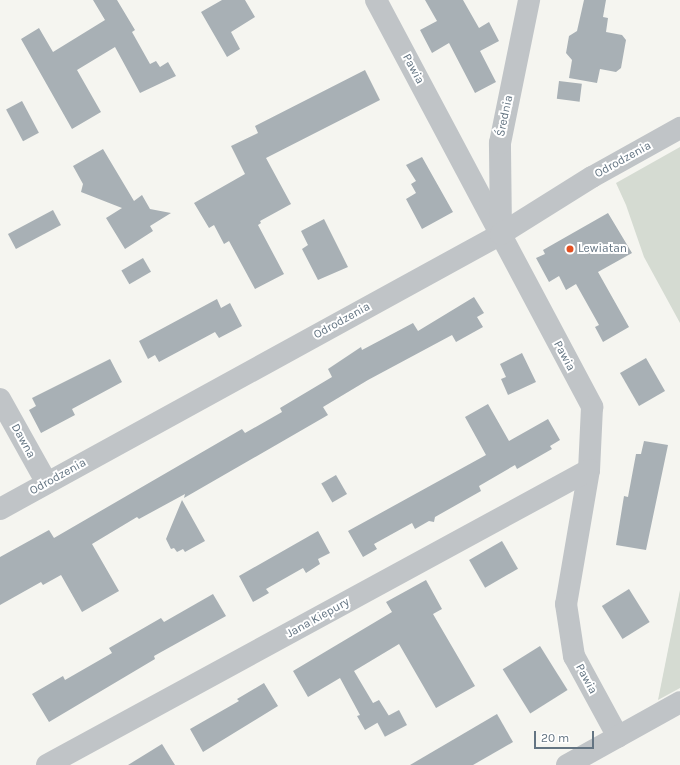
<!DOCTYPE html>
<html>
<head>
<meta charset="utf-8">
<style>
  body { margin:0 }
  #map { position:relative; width:680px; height:765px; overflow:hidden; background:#f5f5f0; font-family:Karla,sans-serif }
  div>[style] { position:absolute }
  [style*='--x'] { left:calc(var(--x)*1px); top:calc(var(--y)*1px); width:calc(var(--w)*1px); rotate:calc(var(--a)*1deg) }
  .green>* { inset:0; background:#d5dbd2 }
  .building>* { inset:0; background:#a8b0b5; transform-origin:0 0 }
  .minor>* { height:22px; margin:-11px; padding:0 11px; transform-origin:11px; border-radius:11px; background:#c0c4c7 }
  .dots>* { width:11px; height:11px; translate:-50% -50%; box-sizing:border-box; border:2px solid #fff; border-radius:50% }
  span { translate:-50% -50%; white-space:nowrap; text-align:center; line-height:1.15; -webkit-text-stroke:4px #fff; paint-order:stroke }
  .street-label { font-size:12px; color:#637482 }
  .poi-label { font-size:12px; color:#637482 }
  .left { translate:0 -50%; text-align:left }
  .scale { position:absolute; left:534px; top:731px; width:60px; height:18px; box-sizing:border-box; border:2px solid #637482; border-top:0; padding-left:5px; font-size:12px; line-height:14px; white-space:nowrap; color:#637482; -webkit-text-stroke:3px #fff; paint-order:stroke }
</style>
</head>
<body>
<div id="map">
  <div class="green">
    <i style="clip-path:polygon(680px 147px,680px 323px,644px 257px,626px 205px,616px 183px)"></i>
    <i style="clip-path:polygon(680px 590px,680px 688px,658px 700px)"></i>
  </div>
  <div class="building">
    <i style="clip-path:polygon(93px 0,117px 0,135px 30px,132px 32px,150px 64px,156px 61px,160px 67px,168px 62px,176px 76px,140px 93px,115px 47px,77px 70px,101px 112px,72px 129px,21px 39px,39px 28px,53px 52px,105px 20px)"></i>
    <i style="clip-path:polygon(222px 0,245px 0,255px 17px,231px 32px,240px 49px,227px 57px,201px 12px)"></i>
    <i style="clip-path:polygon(425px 0,463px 0,479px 28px,489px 22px,499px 41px,480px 51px,496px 82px,475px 93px,449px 43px,432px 53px,420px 30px,437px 21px)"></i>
    <i style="clip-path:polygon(584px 0,606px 0,603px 17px,608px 18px,606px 32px,622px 35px,626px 40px,621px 68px,616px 72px,600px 69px,597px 83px,569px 78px,572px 60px,566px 53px,569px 36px,577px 31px)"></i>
    <i style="clip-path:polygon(365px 70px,380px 100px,266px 158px,291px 204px,260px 221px,261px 223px,258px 225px,284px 274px,255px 289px,229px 241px,224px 244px,214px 225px,209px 228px,194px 203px,245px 174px,231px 146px,258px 133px,255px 126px)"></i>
    <i style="left:559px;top:81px;width:23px;height:18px;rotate:7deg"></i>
    <i style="left:22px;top:101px;width:36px;height:18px;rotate:62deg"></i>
    <i style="clip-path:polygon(103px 149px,134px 201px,142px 195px,150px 209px,171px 213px,150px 226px,153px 231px,125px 249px,106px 218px,122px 208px,81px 192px,83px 184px,73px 166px)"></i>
    <i style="clip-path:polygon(422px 157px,453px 212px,422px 229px,406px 199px,416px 193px,411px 184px,416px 181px,406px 165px)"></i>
    <i style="left:53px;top:210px;width:17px;height:51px;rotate:62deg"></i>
    <i style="clip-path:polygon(608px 213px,632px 253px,598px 272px,629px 327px,603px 342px,595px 327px,599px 325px,576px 284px,566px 290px,559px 276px,549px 282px,536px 258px,545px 254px,543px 250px)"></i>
    <i style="clip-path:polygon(324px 219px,348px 267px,318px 280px,302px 249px,308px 245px,301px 231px)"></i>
    <i style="left:143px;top:258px;width:16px;height:25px;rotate:60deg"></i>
    <i style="clip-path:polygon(474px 297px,484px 313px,477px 317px,483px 327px,456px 342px,452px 335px,368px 380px,323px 407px,328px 415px,184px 498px,185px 494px,139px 519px,137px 517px,92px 544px,119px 591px,82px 612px,61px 575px,43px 585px,41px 582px,0 605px,0 557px,49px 530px,54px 538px,242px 429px,245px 433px,282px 412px,280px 408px,332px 377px,328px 369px,361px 347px,362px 350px,413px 323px,418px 331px)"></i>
    <i style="clip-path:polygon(217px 299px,221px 308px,230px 303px,242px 326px,219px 338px,215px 332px,159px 362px,155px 355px,148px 359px,139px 341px)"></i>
    <i style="clip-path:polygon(522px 353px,536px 382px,508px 395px,501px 379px,506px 377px,500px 364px)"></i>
    <i style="left:646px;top:358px;width:38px;height:30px;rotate:60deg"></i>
    <i style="clip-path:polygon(110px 359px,122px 382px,72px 409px,75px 415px,41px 433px,29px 410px,36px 406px,32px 398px)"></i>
    <i style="clip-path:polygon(488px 404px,509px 441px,548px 419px,560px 440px,550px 446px,552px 449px,517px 469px,515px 465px,479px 486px,481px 491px,435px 517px,434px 522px,429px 521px,415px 529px,412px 523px,374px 544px,377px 549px,363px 557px,348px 531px,486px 455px,465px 417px)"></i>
    <i style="clip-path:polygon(644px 441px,668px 445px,646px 550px,616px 545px,624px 496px,628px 497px,636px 454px,641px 454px)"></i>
    <i style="left:336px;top:475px;width:22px;height:17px;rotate:60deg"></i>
    <i style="clip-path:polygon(182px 500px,205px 541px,185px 552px,183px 549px,177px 552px,174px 548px,171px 549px,166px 539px)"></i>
    <i style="clip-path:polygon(318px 531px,330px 553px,318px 559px,320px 564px,306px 573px,303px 568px,266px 589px,269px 593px,253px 602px,239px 576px)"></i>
    <i style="left:502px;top:541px;width:32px;height:38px;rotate:60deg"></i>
    <i style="clip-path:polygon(426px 580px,442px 609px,433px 614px,475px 686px,436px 708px,399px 644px,354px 671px,373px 703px,379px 700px,389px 716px,365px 730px,357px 716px,360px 715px,340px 678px,308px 697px,293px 671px,392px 612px,386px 602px)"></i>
    <i style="left:629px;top:589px;width:39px;height:32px;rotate:58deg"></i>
    <i style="clip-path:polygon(213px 594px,226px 616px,154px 656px,155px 659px,49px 722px,32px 694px,63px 676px,65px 680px,112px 653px,109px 648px,161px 618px,164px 622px)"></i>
    <i style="left:540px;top:646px;width:52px;height:44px;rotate:58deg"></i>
    <i style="clip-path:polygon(264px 683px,278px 706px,203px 752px,190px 729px,239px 701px,237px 699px)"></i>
    <i style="left:399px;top:710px;width:17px;height:25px;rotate:62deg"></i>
    <i style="clip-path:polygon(497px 714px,513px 742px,473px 765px,410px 765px)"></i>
    <i style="clip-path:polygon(162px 744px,175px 765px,128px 765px)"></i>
  </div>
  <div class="minor">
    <i style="--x:376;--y:0;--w:461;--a:62"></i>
    <i style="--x:592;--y:407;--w:63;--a:92.7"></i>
    <i style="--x:589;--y:470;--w:136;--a:99.7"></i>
    <i style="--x:566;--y:604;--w:53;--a:81.3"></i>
    <i style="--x:574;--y:656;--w:92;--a:61.5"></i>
    <i style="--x:501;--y:231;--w:88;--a:-90.7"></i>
    <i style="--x:500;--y:143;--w:146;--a:-78.5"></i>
    <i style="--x:0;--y:399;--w:96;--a:60.8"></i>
    <i style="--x:0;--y:509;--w:572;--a:-28.76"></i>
    <i style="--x:501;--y:234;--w:107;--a:-32.1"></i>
    <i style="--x:592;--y:177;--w:101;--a:-29.1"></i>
    <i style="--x:47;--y:765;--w:617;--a:-28.56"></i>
    <i style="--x:567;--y:765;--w:129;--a:-29.1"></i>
  </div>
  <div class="dots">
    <i style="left:570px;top:249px;background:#e35022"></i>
  </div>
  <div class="street-label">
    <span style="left:413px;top:69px;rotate:62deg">Pawia</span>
    <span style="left:505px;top:116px;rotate:-78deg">Średnia</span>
    <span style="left:623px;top:160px;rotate:-29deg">Odrodzenia</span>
    <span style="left:342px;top:321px;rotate:-29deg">Odrodzenia</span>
    <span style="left:564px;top:356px;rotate:62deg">Pawia</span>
    <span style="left:23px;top:441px;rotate:61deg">Dawna</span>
    <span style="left:58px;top:477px;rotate:-29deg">Odrodzenia</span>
    <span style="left:318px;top:618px;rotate:-29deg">Jana Kiepury</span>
    <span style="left:586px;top:679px;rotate:62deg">Pawia</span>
  </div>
  <div class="poi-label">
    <span class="left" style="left:578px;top:249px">Lewiatan</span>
  </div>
  <div class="scale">20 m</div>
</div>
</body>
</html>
